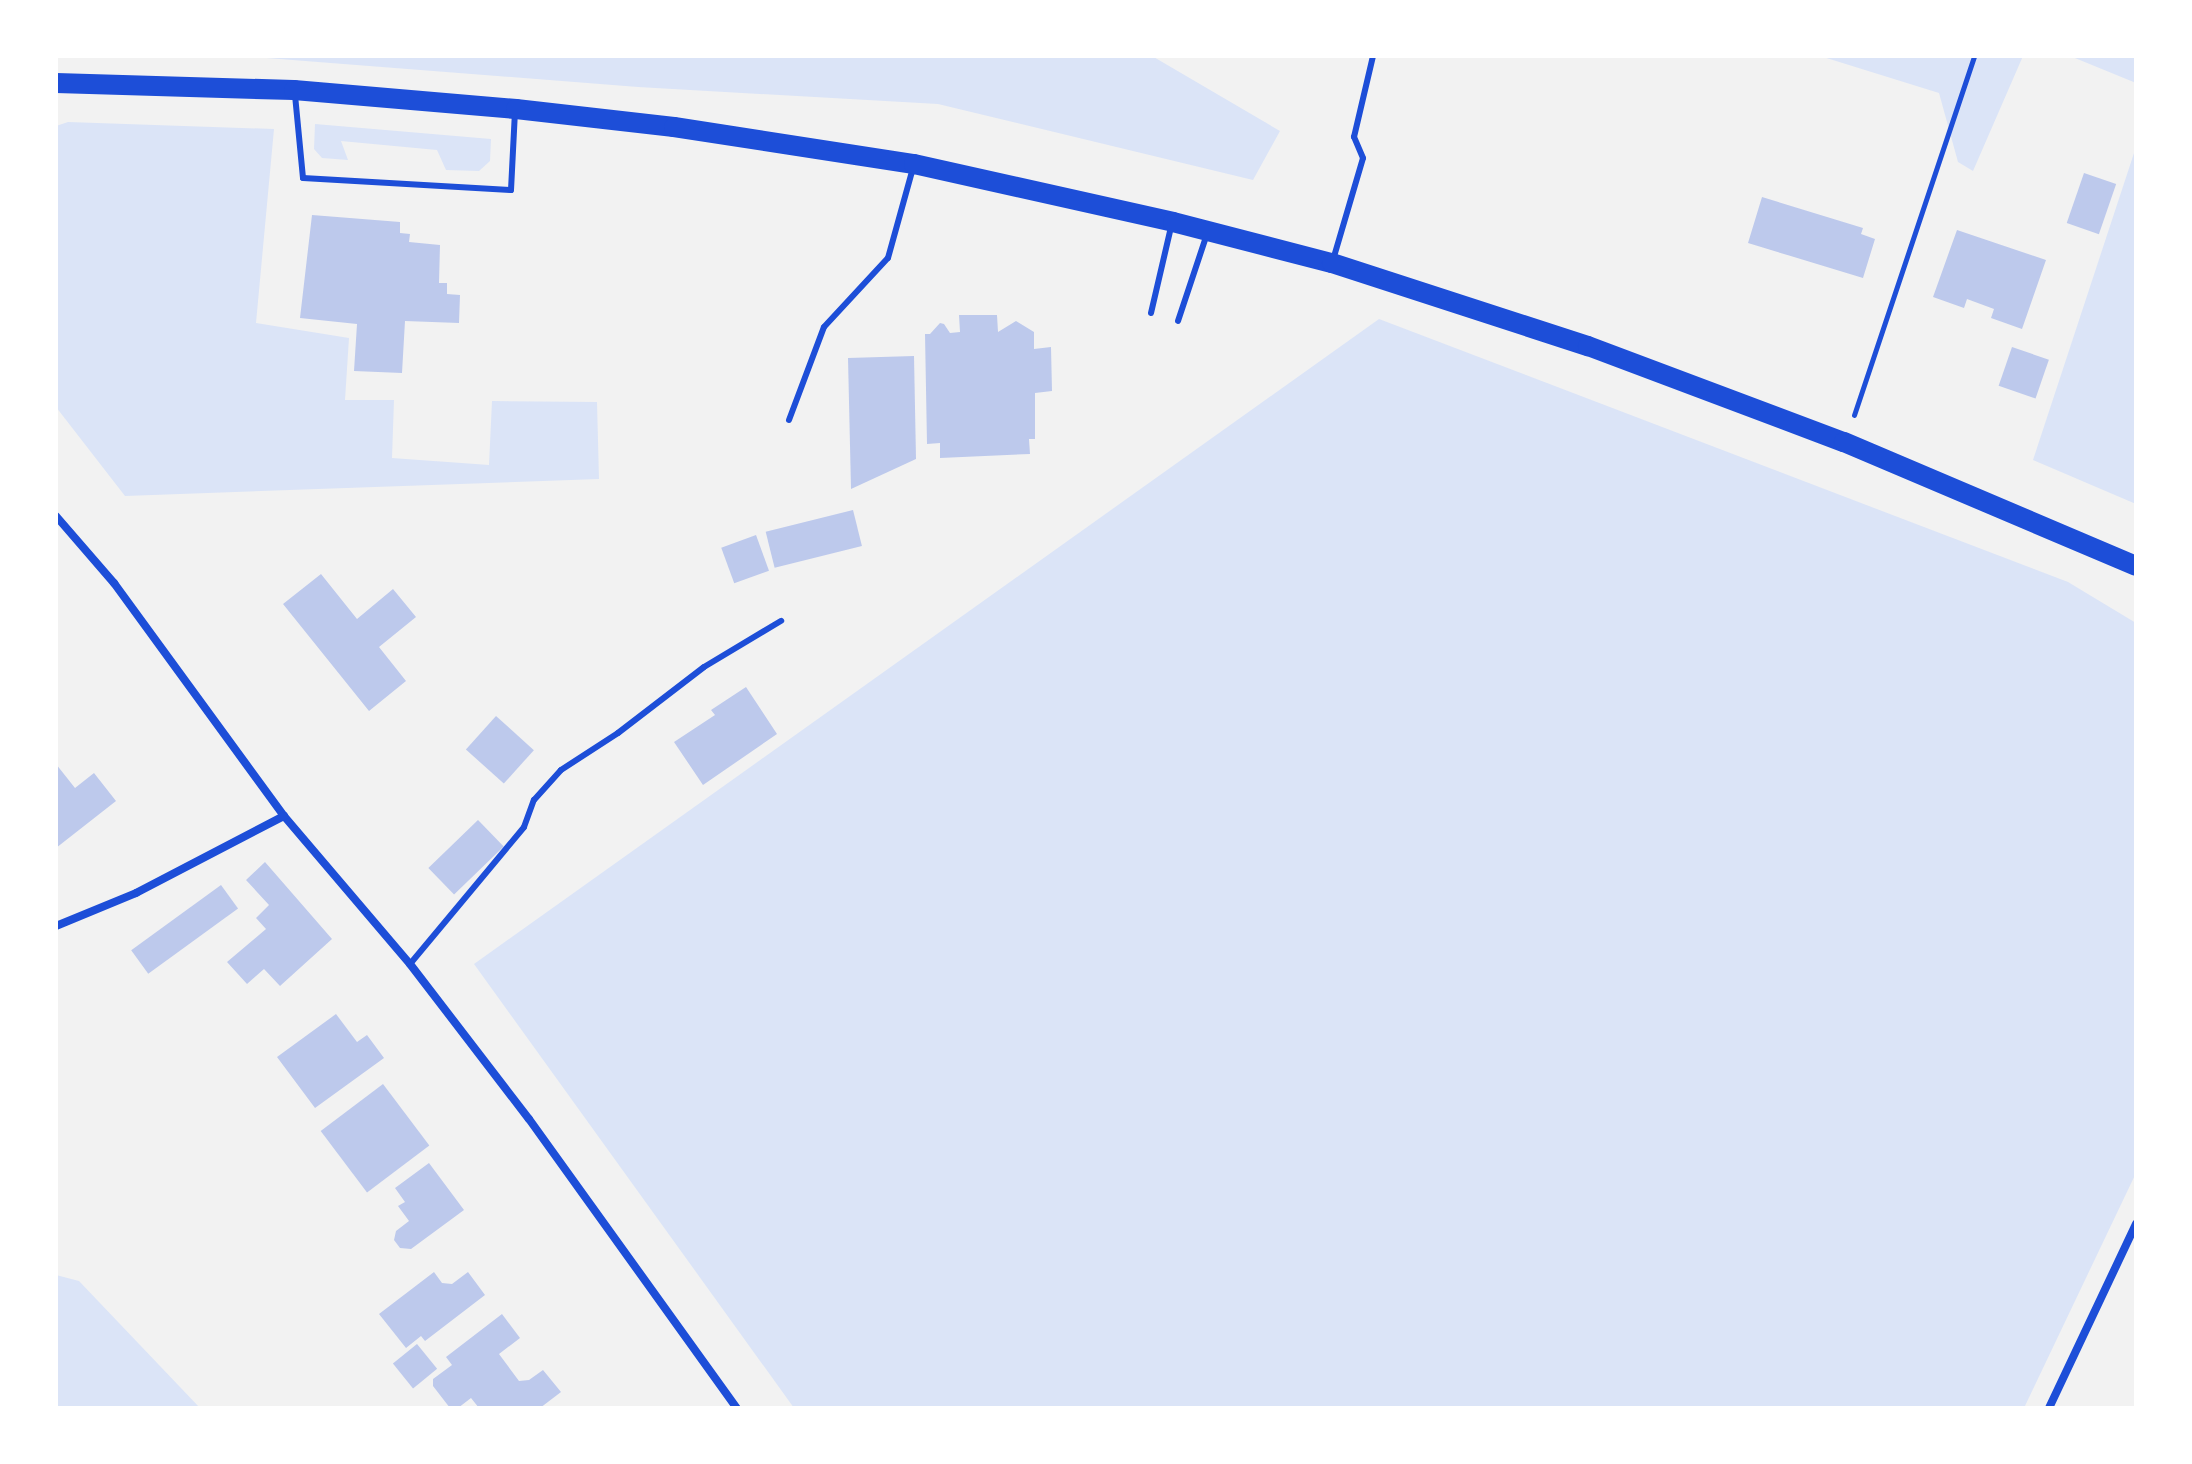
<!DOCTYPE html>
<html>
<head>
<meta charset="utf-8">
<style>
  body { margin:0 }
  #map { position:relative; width:2192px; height:1464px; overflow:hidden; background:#f2f2f2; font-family:"Varela Round",sans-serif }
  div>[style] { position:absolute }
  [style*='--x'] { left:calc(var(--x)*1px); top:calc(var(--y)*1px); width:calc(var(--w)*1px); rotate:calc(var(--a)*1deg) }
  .green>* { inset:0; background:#dbe4f7 }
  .building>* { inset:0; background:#bdc9ec; transform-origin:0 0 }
  .path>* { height:5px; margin:-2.5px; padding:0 2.5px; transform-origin:2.5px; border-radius:2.5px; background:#1d4ed8 }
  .service>* { height:6px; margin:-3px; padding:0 3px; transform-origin:3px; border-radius:3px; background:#1d4ed8 }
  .minor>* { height:8px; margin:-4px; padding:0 4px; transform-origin:4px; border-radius:4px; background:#1d4ed8 }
  .primary>* { height:20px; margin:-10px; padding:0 10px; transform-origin:10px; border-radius:10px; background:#1d4ed8 }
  span { translate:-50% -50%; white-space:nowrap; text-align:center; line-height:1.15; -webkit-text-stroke:6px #fff; paint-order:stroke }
  .frame { position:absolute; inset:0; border:58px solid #fff; pointer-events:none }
</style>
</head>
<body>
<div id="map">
  <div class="green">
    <i style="clip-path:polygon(240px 56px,1152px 56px,1280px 131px,1253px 180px,938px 104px,638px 87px)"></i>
    <i style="clip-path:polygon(1820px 56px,2023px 56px,1973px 171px,1958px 162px,1939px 93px)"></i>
    <i style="clip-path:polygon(2070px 56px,2136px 56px,2136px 83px)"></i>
    <i style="clip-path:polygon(68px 122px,274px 129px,256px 323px,349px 338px,345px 400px,394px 400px,392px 458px,489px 465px,492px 401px,597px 402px,599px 479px,125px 496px,56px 407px,56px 126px)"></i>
    <i style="clip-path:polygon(315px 124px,491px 139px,490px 161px,479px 171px,446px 170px,437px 150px,341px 141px,348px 160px,322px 158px,314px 149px)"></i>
    <i style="clip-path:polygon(2136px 147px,2136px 504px,2033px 460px)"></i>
    <i style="clip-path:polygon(1379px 319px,2068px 582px,2136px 623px,2136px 1173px,2024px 1408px,794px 1408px,474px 964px)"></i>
    <i style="clip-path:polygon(56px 1275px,79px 1281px,200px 1408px,56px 1408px)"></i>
  </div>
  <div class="building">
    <i style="left:2084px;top:173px;width:34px;height:53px;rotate:19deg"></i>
    <i style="clip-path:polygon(1762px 197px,1863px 228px,1861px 234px,1875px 239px,1863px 278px,1748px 243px)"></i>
    <i style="clip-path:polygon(312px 215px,400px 222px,400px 233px,410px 234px,409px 242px,440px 245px,439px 283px,447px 283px,447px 294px,460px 295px,459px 323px,405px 321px,402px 373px,354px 371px,357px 324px,300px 318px)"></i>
    <i style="clip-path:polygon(1957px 230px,2046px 260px,2022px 329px,1991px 318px,1994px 309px,1967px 299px,1964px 308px,1933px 297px)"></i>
    <i style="clip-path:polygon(959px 315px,997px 315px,998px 332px,1016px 321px,1034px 332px,1034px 349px,1051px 347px,1052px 391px,1035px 393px,1035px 439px,1029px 439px,1030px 454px,940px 458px,940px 443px,927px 444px,925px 334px,930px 334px,940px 323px,944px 324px,950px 333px,960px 332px)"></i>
    <i style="left:2012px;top:347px;width:39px;height:41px;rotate:19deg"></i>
    <i style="clip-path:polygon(914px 356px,916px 459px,851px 489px,848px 358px)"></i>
    <i style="left:853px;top:510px;width:37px;height:90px;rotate:76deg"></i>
    <i style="left:756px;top:535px;width:38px;height:37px;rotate:70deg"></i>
    <i style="clip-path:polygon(321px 574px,357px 619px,393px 589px,416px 617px,379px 647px,406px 681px,369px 711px,283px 604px)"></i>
    <i style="clip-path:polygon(746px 687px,777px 734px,703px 785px,674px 742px,715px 715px,711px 710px)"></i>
    <i style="left:496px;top:716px;width:51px;height:45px;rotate:42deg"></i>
    <i style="clip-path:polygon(56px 764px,75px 788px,94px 773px,116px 801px,56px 848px)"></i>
    <i style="left:478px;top:820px;width:37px;height:69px;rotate:46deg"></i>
    <i style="clip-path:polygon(265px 862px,332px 939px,280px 986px,264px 969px,247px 984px,227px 962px,266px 929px,256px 918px,269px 905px,246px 880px)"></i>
    <i style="left:221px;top:885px;width:29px;height:111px;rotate:54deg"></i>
    <i style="clip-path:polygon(336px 1014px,357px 1042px,367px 1035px,384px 1058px,315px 1108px,277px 1057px)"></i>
    <i style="left:383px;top:1084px;width:77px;height:78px;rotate:53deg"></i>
    <i style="clip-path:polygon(429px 1163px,464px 1210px,411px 1249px,400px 1248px,394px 1240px,396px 1231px,409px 1221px,398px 1206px,405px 1202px,395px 1188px)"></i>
    <i style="clip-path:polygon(434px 1272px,442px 1283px,452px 1284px,468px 1272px,485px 1295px,425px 1341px,421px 1336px,406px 1348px,379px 1314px)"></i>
    <i style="clip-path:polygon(502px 1314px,520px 1338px,499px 1354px,519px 1381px,529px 1380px,543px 1370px,561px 1392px,540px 1408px,479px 1408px,471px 1398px,458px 1408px,450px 1408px,433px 1386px,433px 1379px,452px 1365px,446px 1357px)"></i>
    <i style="left:417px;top:1344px;width:32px;height:31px;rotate:51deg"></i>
  </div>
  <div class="path">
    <i style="--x:1854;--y:415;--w:379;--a:-71.5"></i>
  </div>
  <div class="service">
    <i style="--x:295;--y:95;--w:83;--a:84.5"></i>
    <i style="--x:303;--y:178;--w:208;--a:3.3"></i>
    <i style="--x:511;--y:190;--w:78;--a:-87.1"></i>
    <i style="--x:1333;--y:260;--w:106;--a:-73.6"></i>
    <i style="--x:1363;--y:158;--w:23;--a:-113"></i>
    <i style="--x:1354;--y:137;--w:83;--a:-76.8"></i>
    <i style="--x:1151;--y:313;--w:88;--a:-76.9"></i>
    <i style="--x:1178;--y:321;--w:92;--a:-71.6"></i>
    <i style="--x:789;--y:420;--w:99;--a:-69.4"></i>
    <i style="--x:824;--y:327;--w:94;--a:-47.2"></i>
    <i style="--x:888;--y:258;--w:93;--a:-74.5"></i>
    <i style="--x:410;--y:964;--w:178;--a:-50.2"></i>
    <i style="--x:524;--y:827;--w:29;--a:-70"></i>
    <i style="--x:534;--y:800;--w:40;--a:-48"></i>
    <i style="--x:561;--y:770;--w:68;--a:-33"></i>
    <i style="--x:618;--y:733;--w:108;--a:-37.5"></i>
    <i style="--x:704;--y:667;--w:90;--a:-30.9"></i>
  </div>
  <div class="minor">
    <i style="--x:56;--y:516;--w:89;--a:49.1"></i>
    <i style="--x:114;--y:583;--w:288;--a:53.9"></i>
    <i style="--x:284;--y:816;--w:194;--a:49.6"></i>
    <i style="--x:410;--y:964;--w:195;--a:52.5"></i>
    <i style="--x:529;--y:1119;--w:356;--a:54.3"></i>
    <i style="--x:56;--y:926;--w:87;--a:-22.4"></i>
    <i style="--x:136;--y:893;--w:167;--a:-27.5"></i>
    <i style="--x:2049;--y:1408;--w:204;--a:-64.7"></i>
  </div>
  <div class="primary">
    <i style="--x:56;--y:83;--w:238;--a:1.7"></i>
    <i style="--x:294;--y:90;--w:223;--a:4.9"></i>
    <i style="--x:516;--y:109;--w:159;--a:6.5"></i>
    <i style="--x:674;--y:127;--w:243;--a:8.8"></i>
    <i style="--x:914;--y:164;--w:265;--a:12.6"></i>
    <i style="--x:1173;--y:222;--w:164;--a:14.5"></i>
    <i style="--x:1332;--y:263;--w:269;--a:18"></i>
    <i style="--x:1588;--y:346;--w:273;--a:20.6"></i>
    <i style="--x:1844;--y:442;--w:317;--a:23"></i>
  </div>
  <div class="frame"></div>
</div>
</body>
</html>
